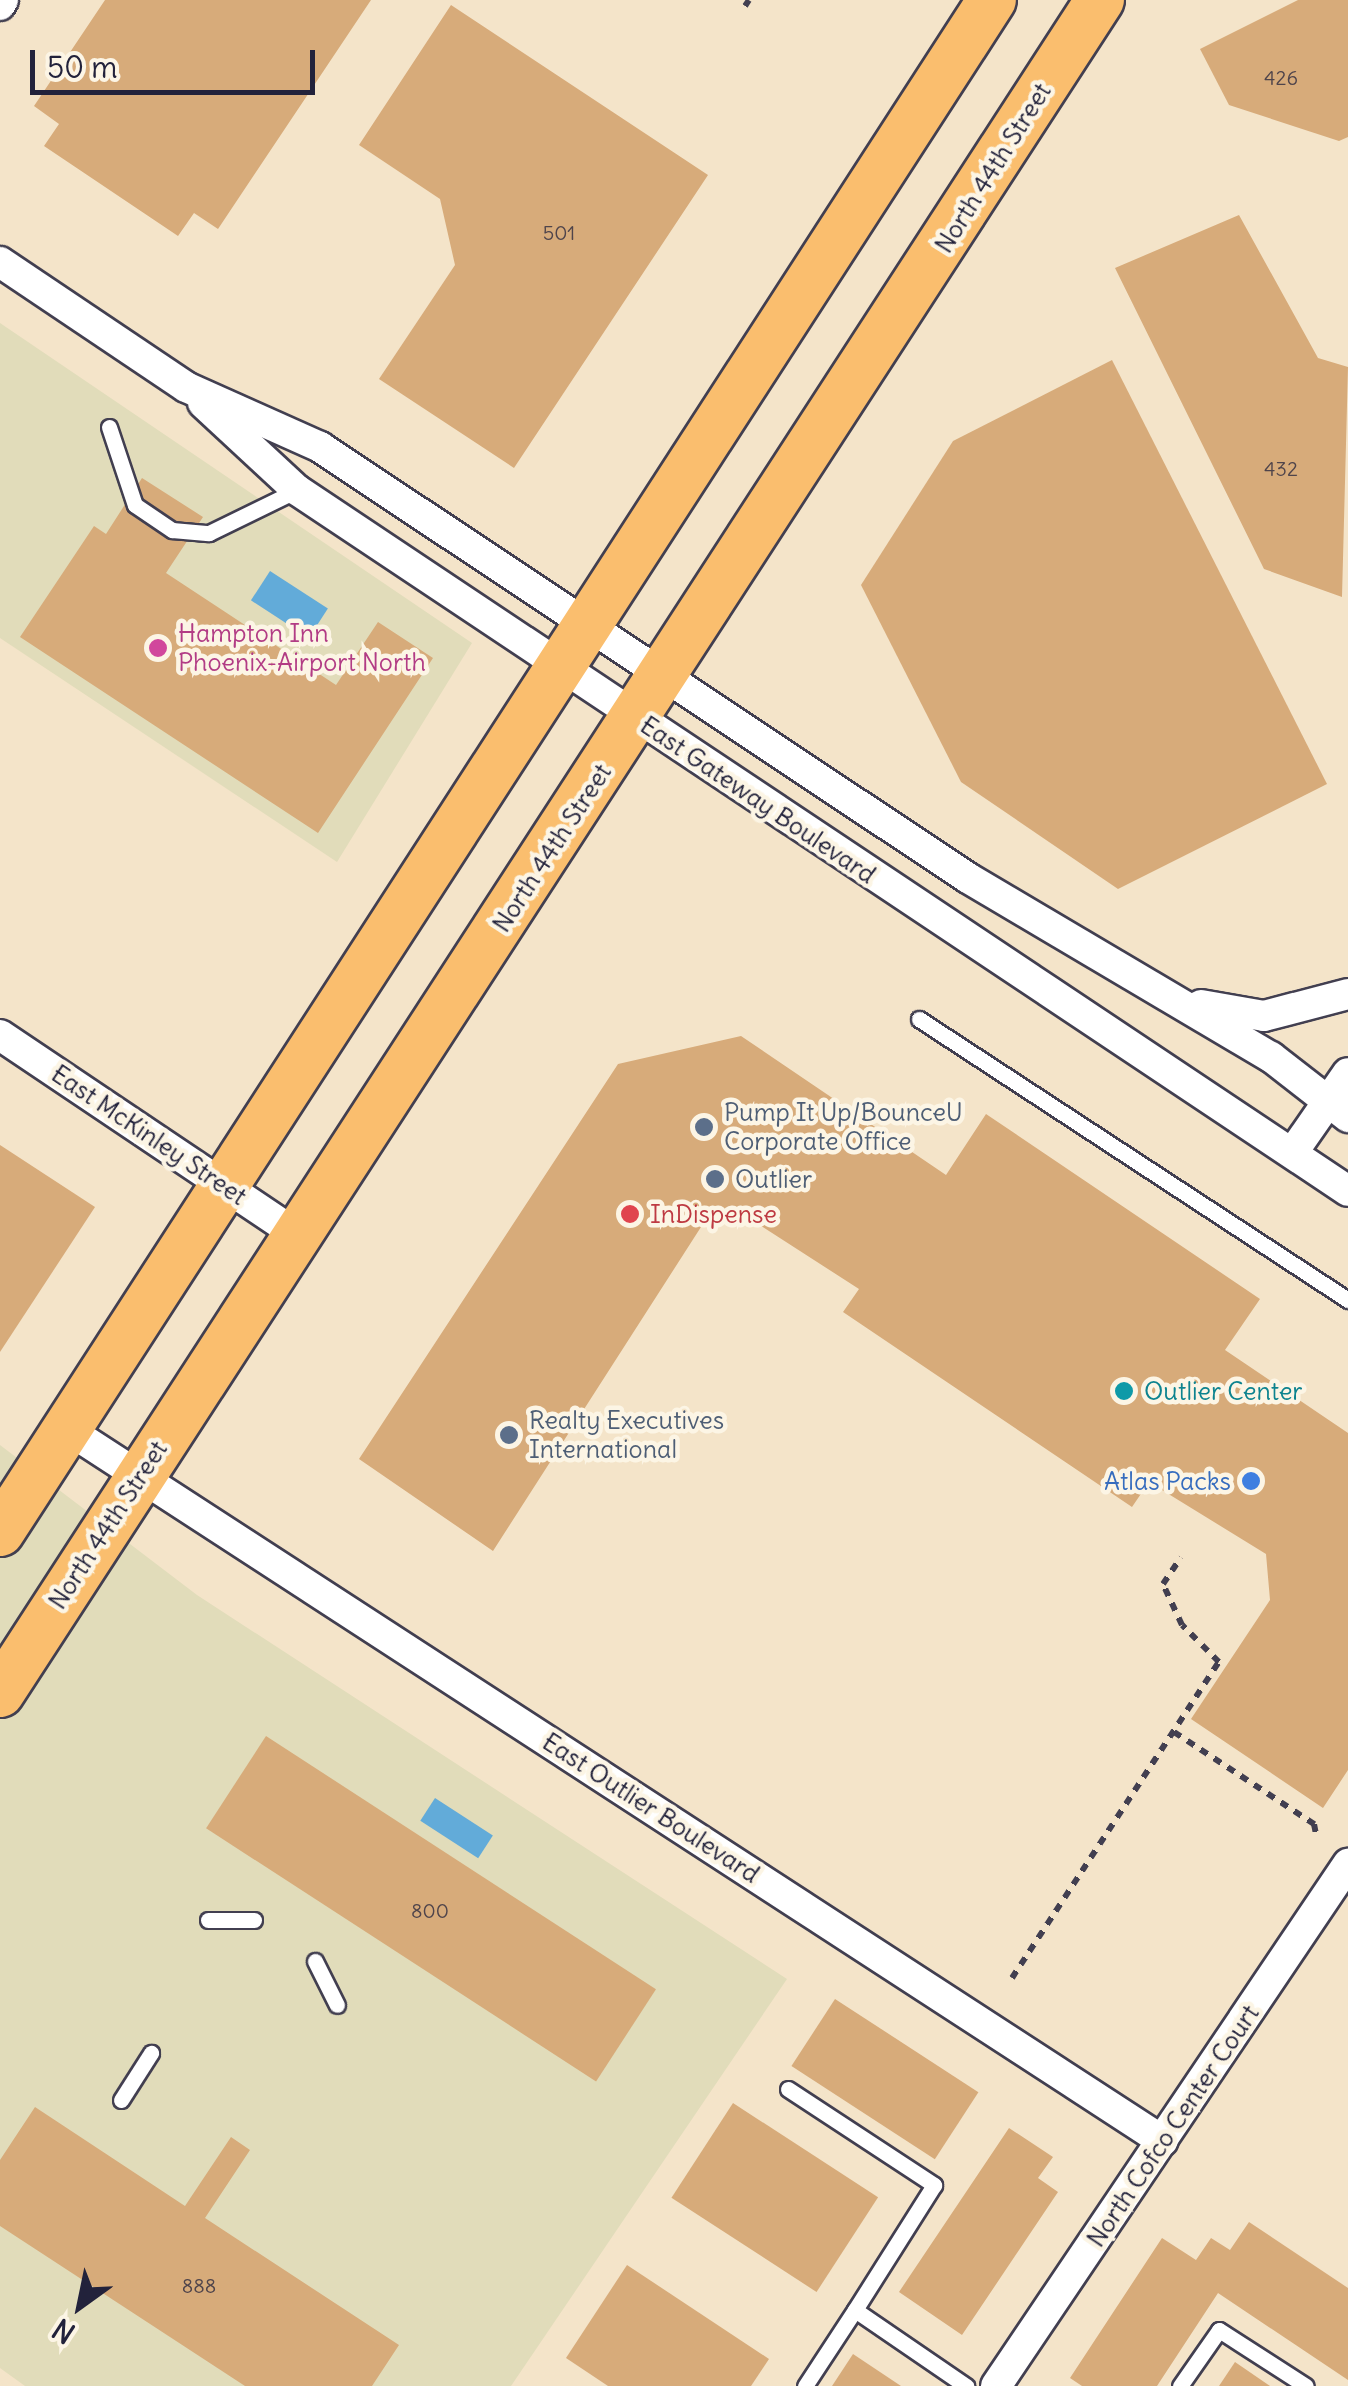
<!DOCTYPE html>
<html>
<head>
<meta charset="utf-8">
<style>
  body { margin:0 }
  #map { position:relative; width:1348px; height:2386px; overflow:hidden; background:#f4e4c9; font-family:Delius,sans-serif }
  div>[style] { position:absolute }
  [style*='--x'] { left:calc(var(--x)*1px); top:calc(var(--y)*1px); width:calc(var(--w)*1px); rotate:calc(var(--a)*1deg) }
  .built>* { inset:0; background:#e1dcba }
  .water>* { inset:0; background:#62abd9; transform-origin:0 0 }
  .building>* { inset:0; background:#d7ab7a; transform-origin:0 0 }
  .path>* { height:6px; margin-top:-3px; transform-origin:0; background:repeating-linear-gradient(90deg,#423f50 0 8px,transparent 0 16px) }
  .roads { filter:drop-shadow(2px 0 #423f50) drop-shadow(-2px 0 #423f50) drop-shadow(0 2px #423f50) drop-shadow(0 -2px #423f50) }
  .lane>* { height:15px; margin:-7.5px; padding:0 7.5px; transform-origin:7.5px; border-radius:7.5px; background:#fff }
  .street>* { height:30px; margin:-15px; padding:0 15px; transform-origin:15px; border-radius:15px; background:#fff }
  .primary>* { height:48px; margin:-24px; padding:0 24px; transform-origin:24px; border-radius:24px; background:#fabe6e }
  .dots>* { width:28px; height:28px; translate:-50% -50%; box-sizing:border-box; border:5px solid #fcf5e5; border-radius:50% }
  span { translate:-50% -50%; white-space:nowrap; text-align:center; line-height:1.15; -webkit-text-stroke:9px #fcf5e5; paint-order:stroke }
  .number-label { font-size:20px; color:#4f444b }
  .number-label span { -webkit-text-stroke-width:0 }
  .street-label { font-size:25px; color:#22223b }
  .hotel-label { font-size:25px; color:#b23c85 }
  .left { translate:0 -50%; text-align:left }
  .service-label { font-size:25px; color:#4e5e75 }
  .health-label { font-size:25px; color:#be3a42 }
  .culture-label { font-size:25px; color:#0d838f }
  .shop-label { font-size:25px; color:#366cbe }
  .right { translate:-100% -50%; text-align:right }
  .north { position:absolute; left:30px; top:2256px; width:100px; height:100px; -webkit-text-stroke:8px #fcf5e5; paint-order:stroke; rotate:213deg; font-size:28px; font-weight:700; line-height:40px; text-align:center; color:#22223b }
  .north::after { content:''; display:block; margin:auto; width:35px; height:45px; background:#22223b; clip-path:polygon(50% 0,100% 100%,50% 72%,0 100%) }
  .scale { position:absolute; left:30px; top:50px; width:285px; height:45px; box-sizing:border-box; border:5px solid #22223b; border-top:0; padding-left:12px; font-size:30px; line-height:35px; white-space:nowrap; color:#22223b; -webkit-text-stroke:8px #fcf5e5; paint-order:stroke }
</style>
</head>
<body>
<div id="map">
  <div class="built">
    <i style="clip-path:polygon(0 323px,472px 643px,337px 862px,0 638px)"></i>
    <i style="clip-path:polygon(0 1445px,197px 1595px,787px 1979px,511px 2386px,25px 2386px,0 2368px)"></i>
  </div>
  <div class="water">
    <i style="left:270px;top:571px;width:69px;height:35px;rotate:33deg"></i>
    <i style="left:435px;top:1798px;width:69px;height:27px;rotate:33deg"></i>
  </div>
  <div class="building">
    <i style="clip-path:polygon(105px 0,371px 0,218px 229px,194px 213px,178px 236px,44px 146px,59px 124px,34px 106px)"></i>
    <i style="clip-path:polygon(1298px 0,1348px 0,1348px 137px,1339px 141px,1229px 105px,1200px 49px)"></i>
    <i style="clip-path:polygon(451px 5px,708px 175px,514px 468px,379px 379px,455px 265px,440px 199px,359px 145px)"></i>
    <i style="clip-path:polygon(1239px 215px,1318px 358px,1348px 367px,1342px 597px,1264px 569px,1115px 268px)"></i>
    <i style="clip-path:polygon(1112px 360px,1327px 784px,1118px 889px,961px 782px,861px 585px,953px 441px)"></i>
    <i style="clip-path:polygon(142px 478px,203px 517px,166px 573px,336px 685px,378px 622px,433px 658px,318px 833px,20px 637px,94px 526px,106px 534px)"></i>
    <i style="clip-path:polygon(741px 1036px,946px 1175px,986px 1114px,1260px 1299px,1225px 1350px,1348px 1433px,1348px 1770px,1323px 1808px,1191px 1719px,1270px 1600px,1266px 1554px,1149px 1482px,1132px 1507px,843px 1312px,859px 1289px,741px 1213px,701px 1227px,493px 1551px,359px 1459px,618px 1064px)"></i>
    <i style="clip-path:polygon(0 1145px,95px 1207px,0 1352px)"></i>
    <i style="left:266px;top:1736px;width:465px;height:110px;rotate:33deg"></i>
    <i style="left:835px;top:1999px;width:171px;height:80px;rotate:33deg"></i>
    <i style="left:733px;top:2103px;width:173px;height:113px;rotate:33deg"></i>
    <i style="clip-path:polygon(35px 2107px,185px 2206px,231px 2137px,250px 2150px,205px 2218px,399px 2345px,372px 2386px,245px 2386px,0 2226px,0 2160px)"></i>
    <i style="clip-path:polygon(1009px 2128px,1053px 2157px,1038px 2178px,1058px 2192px,962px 2335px,899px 2292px)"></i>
    <i style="clip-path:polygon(1249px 2222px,1348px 2288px,1348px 2380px,1218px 2293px,1157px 2386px,1082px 2386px,1070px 2378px,1162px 2238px,1196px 2260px,1211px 2238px,1230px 2250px)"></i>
    <i style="clip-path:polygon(627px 2265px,769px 2359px,751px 2386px,608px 2386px,566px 2358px)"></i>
    <i style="clip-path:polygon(853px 2354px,901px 2386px,832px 2386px)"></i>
    <i style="clip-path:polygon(1235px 2362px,1270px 2386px,1219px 2386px)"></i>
  </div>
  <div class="path">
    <i style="--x:745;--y:6;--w:7;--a:-56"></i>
    <i style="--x:1174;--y:1732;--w:168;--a:33.3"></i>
    <i style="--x:1314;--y:1824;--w:10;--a:79"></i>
    <i style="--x:1012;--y:1978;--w:378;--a:-56.8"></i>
    <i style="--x:1219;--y:1662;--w:52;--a:-135"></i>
    <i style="--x:1182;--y:1625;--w:45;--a:-114.9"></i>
    <i style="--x:1163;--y:1584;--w:32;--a:-56"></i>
  </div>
  <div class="roads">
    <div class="lane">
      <i style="--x:109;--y:427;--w:82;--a:71.6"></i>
      <i style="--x:135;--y:505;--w:45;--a:34"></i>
      <i style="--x:172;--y:530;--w:37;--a:5"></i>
      <i style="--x:209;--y:533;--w:98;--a:-26"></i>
      <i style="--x:919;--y:1019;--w:513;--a:33.23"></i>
      <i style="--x:208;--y:1920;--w:46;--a:0"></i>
      <i style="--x:315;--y:1961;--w:49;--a:63.4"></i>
      <i style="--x:788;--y:2089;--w:175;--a:33.3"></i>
      <i style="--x:934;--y:2185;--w:148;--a:122.3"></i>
      <i style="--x:121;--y:2100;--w:56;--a:-57.4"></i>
      <i style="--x:805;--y:2386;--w:91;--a:-56.7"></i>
      <i style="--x:855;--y:2310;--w:135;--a:34.4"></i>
      <i style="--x:1180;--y:2386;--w:68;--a:-55.1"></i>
      <i style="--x:1219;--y:2330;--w:103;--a:32.8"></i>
    </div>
    <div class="street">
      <i style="--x:0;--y:5;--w:6;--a:-59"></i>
      <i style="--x:0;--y:262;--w:224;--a:33.9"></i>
      <i style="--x:186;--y:387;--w:147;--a:24.1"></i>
      <i style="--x:320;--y:447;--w:778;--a:33.63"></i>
      <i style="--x:968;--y:878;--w:352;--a:30.6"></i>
      <i style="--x:1271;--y:1057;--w:98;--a:37.9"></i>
      <i style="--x:203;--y:403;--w:128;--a:42.8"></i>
      <i style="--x:297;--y:490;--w:1263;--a:33.7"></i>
      <i style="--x:1201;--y:1005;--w:64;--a:9.9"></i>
      <i style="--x:1264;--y:1016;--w:87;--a:-14.7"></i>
      <i style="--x:0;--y:1035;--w:359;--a:33.9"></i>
      <i style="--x:1293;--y:1152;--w:96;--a:-55.2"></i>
      <i style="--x:70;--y:1431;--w:1303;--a:33.01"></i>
      <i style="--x:996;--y:2386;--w:630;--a:-56.01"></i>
    </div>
    <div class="primary">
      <i style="--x:0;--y:1532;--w:1825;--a:-57.08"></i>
      <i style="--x:0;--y:1693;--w:2019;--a:-56.99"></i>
    </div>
  </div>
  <div class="dots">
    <i style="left:158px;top:648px;background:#d1479c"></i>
    <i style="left:704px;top:1127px;background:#5c6f8a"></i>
    <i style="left:715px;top:1179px;background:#5c6f8a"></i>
    <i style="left:630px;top:1214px;background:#e0444e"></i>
    <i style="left:1124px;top:1391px;background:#0f9aa8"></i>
    <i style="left:509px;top:1435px;background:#5c6f8a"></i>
    <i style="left:1251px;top:1481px;background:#3f7fe0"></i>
  </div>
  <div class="number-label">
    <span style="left:1281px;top:77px">426</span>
    <span style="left:559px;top:232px">501</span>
    <span style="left:1281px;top:468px">432</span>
    <span style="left:430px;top:1910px">800</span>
    <span style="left:199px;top:2285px">888</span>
  </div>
  <div class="street-label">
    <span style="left:993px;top:168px;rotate:-58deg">North 44th Street</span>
    <span style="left:758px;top:800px;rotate:34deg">East Gateway Boulevard</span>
    <span style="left:552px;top:848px;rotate:-57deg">North 44th Street</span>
    <span style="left:149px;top:1135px;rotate:34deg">East McKinley Street</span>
    <span style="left:108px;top:1525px;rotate:-57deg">North 44th Street</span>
    <span style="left:651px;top:1808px;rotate:33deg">East Outlier Boulevard</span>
    <span style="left:1173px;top:2126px;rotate:-56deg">North Cofco Center Court</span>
  </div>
  <div class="hotel-label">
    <span class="left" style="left:178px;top:648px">Hampton Inn<br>Phoenix-Airport North</span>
  </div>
  <div class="service-label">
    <span class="left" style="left:724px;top:1127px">Pump It Up/BounceU<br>Corporate Office</span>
    <span class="left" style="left:735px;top:1179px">Outlier</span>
    <span class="left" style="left:529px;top:1435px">Realty Executives<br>International</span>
  </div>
  <div class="health-label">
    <span class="left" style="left:650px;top:1214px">InDispense</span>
  </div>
  <div class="culture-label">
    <span class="left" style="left:1144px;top:1391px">Outlier Center</span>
  </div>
  <div class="shop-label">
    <span class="right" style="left:1231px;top:1481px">Atlas Packs</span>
  </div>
  <div class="north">N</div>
  <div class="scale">50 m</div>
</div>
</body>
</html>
